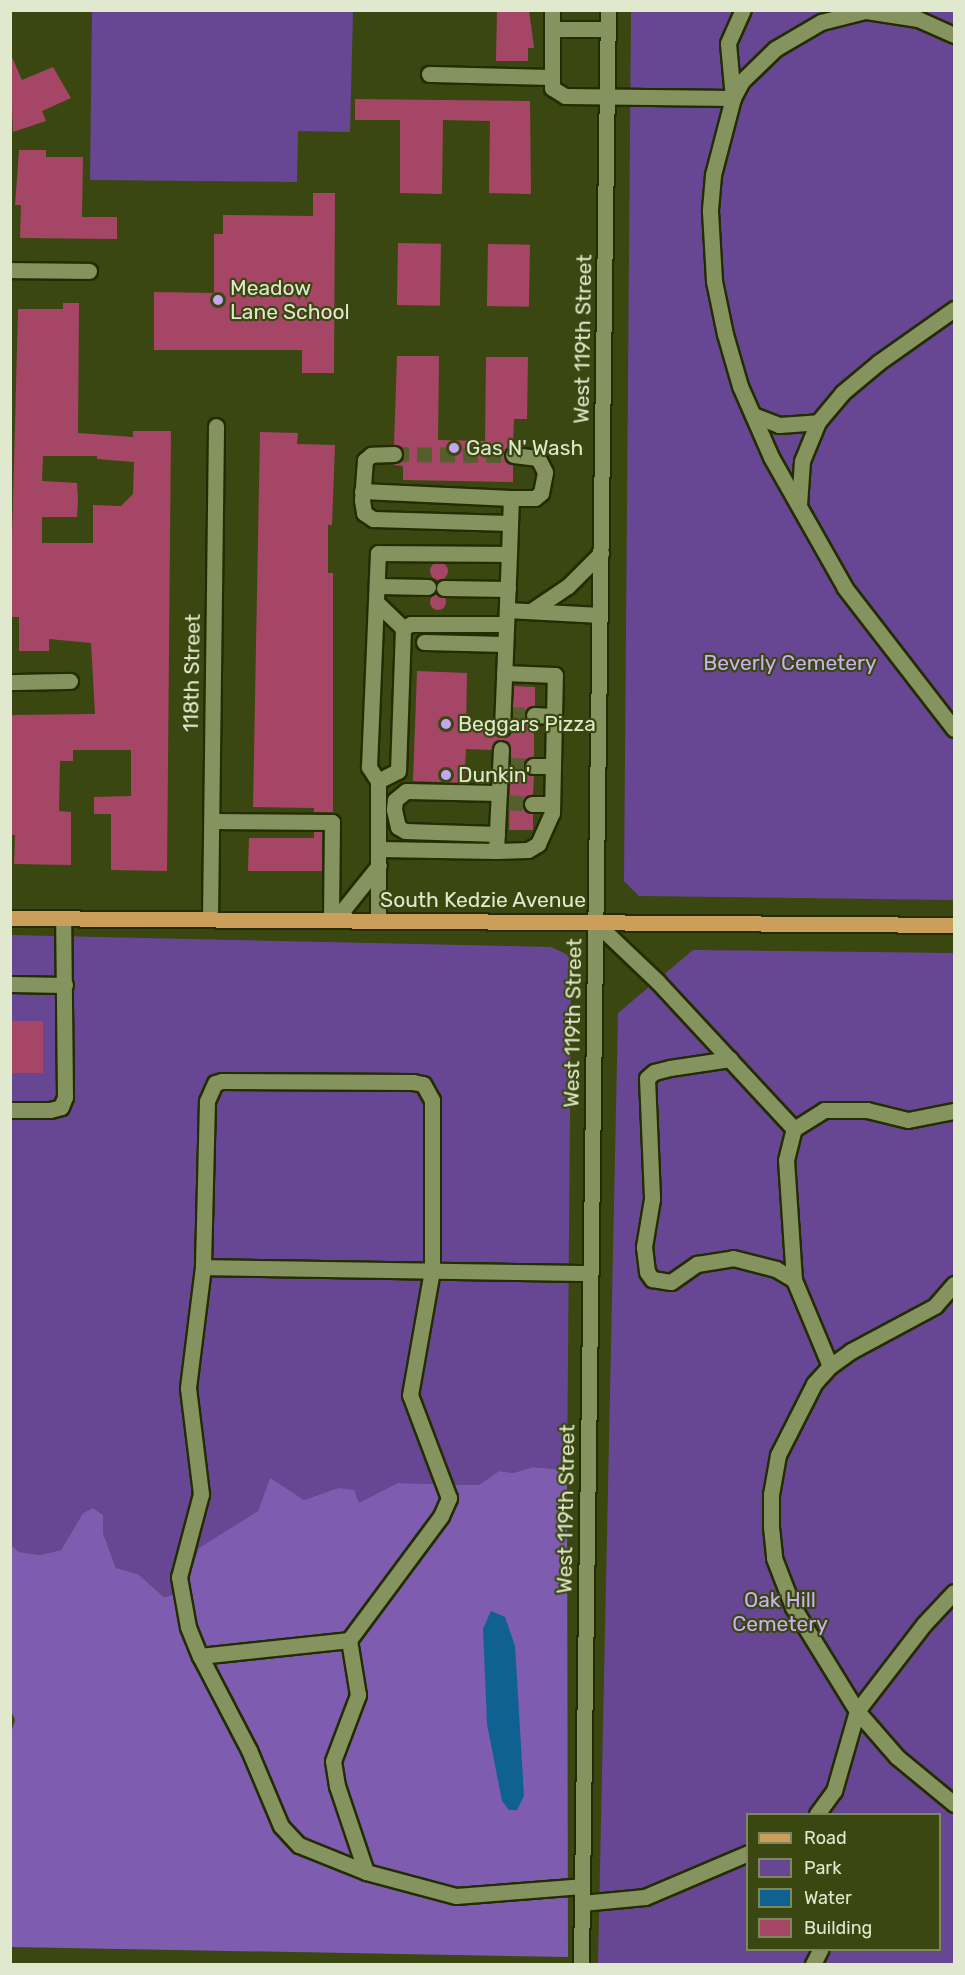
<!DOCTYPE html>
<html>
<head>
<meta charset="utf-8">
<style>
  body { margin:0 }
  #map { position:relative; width:965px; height:1975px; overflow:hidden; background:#3b4710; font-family:Rubik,sans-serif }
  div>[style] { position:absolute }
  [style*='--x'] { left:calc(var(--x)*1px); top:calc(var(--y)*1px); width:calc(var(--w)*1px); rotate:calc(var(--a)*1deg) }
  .green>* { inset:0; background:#674794 }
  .forest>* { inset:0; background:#7e5cb0 }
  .water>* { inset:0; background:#0e6190 }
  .building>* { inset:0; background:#a64667; transform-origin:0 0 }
  .round { border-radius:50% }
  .minor-tunnel>* { height:15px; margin-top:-7.5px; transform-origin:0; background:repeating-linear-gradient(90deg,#545f2c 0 15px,transparent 0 23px) }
  .roads { filter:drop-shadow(2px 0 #232c03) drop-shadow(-2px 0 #232c03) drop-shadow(0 2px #232c03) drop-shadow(0 -2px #232c03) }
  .minor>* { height:15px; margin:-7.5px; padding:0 7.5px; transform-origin:7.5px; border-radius:7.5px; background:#85945e }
  .major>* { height:15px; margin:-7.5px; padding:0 7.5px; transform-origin:7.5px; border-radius:7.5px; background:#cb9e59 }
  .dots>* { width:16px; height:16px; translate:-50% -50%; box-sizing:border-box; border:3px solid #3b4710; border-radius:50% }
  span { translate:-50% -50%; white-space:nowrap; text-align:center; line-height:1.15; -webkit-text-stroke:4.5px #3b4710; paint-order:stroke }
  .poi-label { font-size:21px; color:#e0e9cd }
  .left { translate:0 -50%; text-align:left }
  .street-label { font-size:21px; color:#e0e9cd }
  .park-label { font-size:21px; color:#c9b1f4 }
  .frame { position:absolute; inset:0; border:12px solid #e0e9cd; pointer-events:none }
  .legend { position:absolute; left:746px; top:1813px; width:195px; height:138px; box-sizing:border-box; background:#3b4710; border:2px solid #7d885c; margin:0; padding:8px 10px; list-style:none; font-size:18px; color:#e0e9cd }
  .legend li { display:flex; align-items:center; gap:12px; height:30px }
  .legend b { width:30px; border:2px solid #7d885c }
</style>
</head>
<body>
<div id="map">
  <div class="green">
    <i style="clip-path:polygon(92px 11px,353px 11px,350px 132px,298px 131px,297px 182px,90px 180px)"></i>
    <i style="clip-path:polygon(631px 11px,954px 11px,954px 900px,639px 896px,624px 881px)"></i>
    <i style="clip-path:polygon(11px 935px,551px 947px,566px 954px,569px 958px,571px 991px,567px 1478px,555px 1469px,533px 1467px,513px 1473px,499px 1471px,479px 1485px,398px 1483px,371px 1501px,359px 1503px,338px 1488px,304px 1500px,270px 1479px,258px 1511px,200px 1548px,186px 1585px,177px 1594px,164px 1597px,138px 1574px,116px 1568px,103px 1533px,103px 1515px,93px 1508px,83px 1513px,61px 1550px,40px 1555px,19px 1552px,11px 1545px)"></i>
    <i style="clip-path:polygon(evenodd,693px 950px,954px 953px,954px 1964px,598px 1964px,618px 1013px,693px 950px,748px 1814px,940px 1814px,940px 1950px,748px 1950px,748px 1814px)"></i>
  </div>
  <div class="forest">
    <i style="clip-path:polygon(533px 1467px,555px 1469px,567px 1478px,568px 1957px,11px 1947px,10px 1736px,15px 1720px,11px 1711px,11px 1545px,19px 1552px,40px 1555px,61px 1550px,83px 1513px,93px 1508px,103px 1515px,103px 1533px,116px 1568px,138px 1574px,164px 1597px,177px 1594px,186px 1585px,199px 1548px,258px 1511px,270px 1478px,304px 1500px,338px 1488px,354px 1490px,359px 1503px,398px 1483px,479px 1485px,499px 1471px,513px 1473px)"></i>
  </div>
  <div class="water">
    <i style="clip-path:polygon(491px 1611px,505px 1617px,515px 1646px,524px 1796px,517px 1810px,509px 1810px,502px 1801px,487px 1724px,483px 1629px)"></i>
  </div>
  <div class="building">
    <i style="clip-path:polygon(497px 10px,529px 10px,534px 48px,528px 48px,528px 61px,496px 61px)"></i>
    <i style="clip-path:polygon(10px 53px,22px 80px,53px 67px,71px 98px,42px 111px,46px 121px,13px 132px)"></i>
    <i style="clip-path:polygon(355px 99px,530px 101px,531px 194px,489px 193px,490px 121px,443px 120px,442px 194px,400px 193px,400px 120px,355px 120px)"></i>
    <i style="clip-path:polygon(19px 150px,46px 150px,46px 157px,83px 157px,82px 217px,117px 217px,117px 239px,20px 238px,21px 205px,15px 205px)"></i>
    <i style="clip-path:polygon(313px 193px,335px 193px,334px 373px,302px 373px,302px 350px,154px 350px,154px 292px,214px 293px,214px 234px,223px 234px,223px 215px,313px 216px)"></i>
    <i style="left:398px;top:243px;width:43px;height:62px;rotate:1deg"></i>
    <i style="left:488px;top:244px;width:42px;height:62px;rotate:1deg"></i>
    <i style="clip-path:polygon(evenodd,63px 303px,79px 303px,78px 433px,133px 437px,133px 431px,171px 431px,167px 871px,111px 870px,111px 814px,94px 814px,94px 797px,131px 796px,131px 750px,73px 750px,73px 761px,60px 761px,59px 811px,71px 812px,71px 865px,14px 864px,15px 835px,10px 835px,12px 715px,95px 714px,91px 643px,49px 639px,49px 651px,19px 651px,19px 617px,10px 617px,18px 309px,63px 309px,63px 303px,43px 456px,97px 456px,97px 459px,134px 462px,133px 494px,121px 506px,93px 505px,93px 543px,42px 543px,42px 517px,77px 517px,78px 499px,77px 483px,42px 481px,43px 456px)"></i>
    <i style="clip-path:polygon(397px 356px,439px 356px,438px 440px,485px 441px,486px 357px,528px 357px,527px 419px,514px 419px,513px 445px,503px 453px,507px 462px,513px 465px,513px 482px,403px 480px,403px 466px,394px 465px,404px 454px,394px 444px)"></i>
    <i style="clip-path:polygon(260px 432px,298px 433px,297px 444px,335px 445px,332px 525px,328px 525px,328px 573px,333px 573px,333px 812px,314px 812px,314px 808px,253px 807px)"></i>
    <i class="round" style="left:430px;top:562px;width:18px;height:18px"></i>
    <i class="round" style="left:430px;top:594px;width:16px;height:16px"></i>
    <i style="clip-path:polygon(417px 671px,467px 673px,466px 728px,492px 727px,501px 738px,512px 729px,513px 686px,535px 687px,535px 705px,524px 715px,534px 725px,534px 756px,523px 765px,525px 771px,534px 776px,533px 794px,522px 803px,527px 812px,533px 814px,533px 830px,509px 830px,511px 749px,506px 741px,496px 741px,491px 750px,466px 749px,464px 783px,413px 781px)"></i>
    <i style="clip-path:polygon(314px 832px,322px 832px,322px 871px,248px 871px,249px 838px,314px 838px)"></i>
    <i style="left:10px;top:1021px;width:33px;height:52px"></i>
  </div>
  <div class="minor-tunnel">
    <i style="--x:394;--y:454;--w:119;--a:0.5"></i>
    <i style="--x:510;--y:714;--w:24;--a:2"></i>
    <i style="--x:510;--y:765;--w:23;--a:2"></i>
    <i style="--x:508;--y:802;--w:24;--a:5"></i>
  </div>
  <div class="roads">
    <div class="minor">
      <i style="--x:552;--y:29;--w:19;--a:-90"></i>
      <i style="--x:608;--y:29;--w:56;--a:180"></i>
      <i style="--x:552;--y:29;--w:59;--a:90"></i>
      <i style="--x:552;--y:88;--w:15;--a:32"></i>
      <i style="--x:565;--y:96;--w:168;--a:0.7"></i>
      <i style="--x:733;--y:98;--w:55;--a:-95.2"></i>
      <i style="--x:728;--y:43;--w:36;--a:-66"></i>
      <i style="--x:954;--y:35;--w:39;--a:-156"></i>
      <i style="--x:918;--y:19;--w:54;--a:-171.4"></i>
      <i style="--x:865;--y:11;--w:45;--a:166"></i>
      <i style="--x:821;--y:22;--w:53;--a:149.6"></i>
      <i style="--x:775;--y:49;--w:46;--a:135.9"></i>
      <i style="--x:742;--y:81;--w:19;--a:118"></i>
      <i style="--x:733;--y:98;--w:80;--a:104.6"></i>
      <i style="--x:713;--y:175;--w:36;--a:95"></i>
      <i style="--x:710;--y:211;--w:70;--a:86.7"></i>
      <i style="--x:714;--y:281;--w:54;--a:78.3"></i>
      <i style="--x:725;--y:334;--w:54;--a:73.9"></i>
      <i style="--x:740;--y:386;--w:77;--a:66.4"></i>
      <i style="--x:771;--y:457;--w:150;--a:60.5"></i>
      <i style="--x:845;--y:588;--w:178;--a:52.3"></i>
      <i style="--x:429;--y:74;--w:123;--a:1.4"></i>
      <i style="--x:10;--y:270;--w:79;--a:0.7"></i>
      <i style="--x:753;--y:415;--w:28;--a:21"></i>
      <i style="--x:779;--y:425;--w:39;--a:-4"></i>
      <i style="--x:394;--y:454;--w:23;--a:178"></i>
      <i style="--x:371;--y:455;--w:8;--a:140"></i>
      <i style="--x:365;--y:460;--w:40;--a:94.3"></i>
      <i style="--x:362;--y:500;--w:13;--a:81"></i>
      <i style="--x:364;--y:513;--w:11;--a:34"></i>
      <i style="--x:373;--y:519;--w:137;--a:1.7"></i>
      <i style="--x:362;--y:491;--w:149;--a:2.7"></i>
      <i style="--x:799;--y:505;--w:44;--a:-86.1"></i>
      <i style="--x:802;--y:461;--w:42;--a:-67.7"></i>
      <i style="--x:818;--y:422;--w:38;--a:-50"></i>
      <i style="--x:842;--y:393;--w:48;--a:-40"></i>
      <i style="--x:879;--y:362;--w:92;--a:-35.2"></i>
      <i style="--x:509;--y:554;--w:56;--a:-88"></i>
      <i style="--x:511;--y:498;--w:24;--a:0"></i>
      <i style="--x:535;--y:498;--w:8;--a:-40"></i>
      <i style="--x:541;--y:493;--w:21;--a:-79"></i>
      <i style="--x:545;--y:472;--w:16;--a:-117"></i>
      <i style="--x:538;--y:458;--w:25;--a:-173"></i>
      <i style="--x:378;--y:586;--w:50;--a:1.1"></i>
      <i style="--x:444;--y:588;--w:64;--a:0.9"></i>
      <i style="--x:377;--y:603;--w:36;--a:44"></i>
      <i style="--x:507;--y:610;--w:93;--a:3.1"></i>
      <i style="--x:531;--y:611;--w:45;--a:-34"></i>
      <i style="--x:568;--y:586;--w:47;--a:-45"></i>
      <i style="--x:424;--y:642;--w:81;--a:1.4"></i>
      <i style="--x:10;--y:682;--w:60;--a:-1"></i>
      <i style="--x:534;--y:715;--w:20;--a:3"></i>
      <i style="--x:533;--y:766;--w:20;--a:0"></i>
      <i style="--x:378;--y:781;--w:22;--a:-27"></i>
      <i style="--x:398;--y:771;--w:143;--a:-88"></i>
      <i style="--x:403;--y:628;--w:9;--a:-27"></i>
      <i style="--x:411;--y:624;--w:95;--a:0"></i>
      <i style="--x:532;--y:804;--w:20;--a:0"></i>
      <i style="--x:212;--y:821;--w:120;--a:0.5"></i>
      <i style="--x:332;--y:822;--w:98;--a:90.6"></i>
      <i style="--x:497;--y:834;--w:92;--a:-178.1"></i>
      <i style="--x:405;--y:831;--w:8;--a:-150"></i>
      <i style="--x:398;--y:827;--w:18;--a:-103"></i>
      <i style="--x:394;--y:809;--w:9;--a:-84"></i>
      <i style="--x:395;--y:800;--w:14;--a:-39"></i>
      <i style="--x:406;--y:791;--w:93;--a:1.2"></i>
      <i style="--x:379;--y:849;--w:117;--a:1"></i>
      <i style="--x:496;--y:851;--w:102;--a:-87.2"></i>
      <i style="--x:496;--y:851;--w:32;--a:-2"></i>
      <i style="--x:528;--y:850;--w:12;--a:-31"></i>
      <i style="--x:538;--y:844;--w:34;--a:-66"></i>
      <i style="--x:552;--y:813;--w:138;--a:-88.8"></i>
      <i style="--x:555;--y:675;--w:51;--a:-177.8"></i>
      <i style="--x:210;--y:919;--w:493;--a:-89.3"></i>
      <i style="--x:335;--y:920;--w:70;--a:-51.3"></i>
      <i style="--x:378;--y:920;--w:139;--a:-90"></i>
      <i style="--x:378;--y:781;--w:17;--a:-123"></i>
      <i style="--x:369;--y:767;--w:214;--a:-87.6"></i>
      <i style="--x:378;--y:553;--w:131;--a:0.4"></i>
      <i style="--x:509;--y:554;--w:174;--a:92.3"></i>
      <i style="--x:595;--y:922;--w:86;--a:43.6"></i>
      <i style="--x:657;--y:981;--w:202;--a:47.2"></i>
      <i style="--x:10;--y:984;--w:55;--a:1"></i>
      <i style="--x:730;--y:1059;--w:61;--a:171.5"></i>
      <i style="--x:670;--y:1068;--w:16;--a:166"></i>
      <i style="--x:654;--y:1072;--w:9;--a:139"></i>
      <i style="--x:647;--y:1078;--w:121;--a:87.6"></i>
      <i style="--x:652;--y:1199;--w:49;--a:99.5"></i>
      <i style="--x:644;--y:1247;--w:25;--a:83"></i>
      <i style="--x:647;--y:1272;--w:9;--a:54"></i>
      <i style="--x:652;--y:1279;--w:19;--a:9"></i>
      <i style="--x:671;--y:1282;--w:32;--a:-35"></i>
      <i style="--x:697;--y:1264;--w:36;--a:-9"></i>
      <i style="--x:733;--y:1258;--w:44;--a:14.3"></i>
      <i style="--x:776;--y:1269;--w:21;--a:31"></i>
      <i style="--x:10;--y:1110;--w:40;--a:0"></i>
      <i style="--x:50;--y:1110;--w:11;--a:-15"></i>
      <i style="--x:61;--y:1107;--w:11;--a:-68"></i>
      <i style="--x:65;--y:1097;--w:179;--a:-90.6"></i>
      <i style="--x:203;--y:1267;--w:387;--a:0.9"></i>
      <i style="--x:954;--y:1284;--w:29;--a:131"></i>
      <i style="--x:935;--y:1306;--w:95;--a:151.8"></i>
      <i style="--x:851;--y:1351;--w:26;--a:144"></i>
      <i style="--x:830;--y:1366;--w:24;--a:132"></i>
      <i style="--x:814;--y:1384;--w:80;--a:116.9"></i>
      <i style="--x:778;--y:1455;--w:40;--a:100"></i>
      <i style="--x:771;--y:1494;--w:33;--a:90"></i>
      <i style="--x:771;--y:1527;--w:31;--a:84"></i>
      <i style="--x:774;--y:1558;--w:53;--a:68.8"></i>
      <i style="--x:793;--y:1607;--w:122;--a:58.4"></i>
      <i style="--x:857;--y:1711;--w:61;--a:49"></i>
      <i style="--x:897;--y:1757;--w:74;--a:39.5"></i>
      <i style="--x:830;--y:1366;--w:93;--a:-112.7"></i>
      <i style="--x:794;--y:1280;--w:120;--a:-93.8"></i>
      <i style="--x:786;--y:1160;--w:32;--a:-76"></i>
      <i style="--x:794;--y:1129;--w:36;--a:-32"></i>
      <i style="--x:824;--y:1110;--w:43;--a:0"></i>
      <i style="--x:867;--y:1110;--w:42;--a:13.7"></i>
      <i style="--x:908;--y:1120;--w:47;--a:-11.1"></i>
      <i style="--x:200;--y:1656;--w:150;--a:-6.1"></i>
      <i style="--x:817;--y:1814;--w:29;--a:-54"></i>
      <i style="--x:834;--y:1791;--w:83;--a:-74"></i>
      <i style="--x:857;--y:1711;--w:110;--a:-52.4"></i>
      <i style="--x:924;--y:1624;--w:44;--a:-46.8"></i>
      <i style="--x:366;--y:1872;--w:91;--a:-108.6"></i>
      <i style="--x:337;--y:1786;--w:25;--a:-99"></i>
      <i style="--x:333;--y:1761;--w:71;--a:-69.3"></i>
      <i style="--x:358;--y:1695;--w:56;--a:-99.3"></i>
      <i style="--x:349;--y:1640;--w:154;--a:-53.4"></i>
      <i style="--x:441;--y:1516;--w:20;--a:-66"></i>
      <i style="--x:449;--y:1498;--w:110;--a:-110.7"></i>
      <i style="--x:410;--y:1395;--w:127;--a:-80"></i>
      <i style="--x:432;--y:1270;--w:170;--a:-90"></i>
      <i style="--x:432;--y:1100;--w:18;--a:-119"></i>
      <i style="--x:423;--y:1084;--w:10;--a:-169"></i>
      <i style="--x:413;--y:1082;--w:191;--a:-179.7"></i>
      <i style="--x:222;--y:1081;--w:7;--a:164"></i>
      <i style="--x:215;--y:1083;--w:20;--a:114"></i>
      <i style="--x:207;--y:1101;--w:166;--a:91.4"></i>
      <i style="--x:203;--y:1267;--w:122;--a:97.1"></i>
      <i style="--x:188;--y:1388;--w:107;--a:83"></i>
      <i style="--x:201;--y:1494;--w:86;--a:104.8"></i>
      <i style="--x:179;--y:1577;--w:51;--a:79.8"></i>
      <i style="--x:188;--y:1627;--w:31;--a:68"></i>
      <i style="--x:200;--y:1656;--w:106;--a:62.5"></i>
      <i style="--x:249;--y:1750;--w:82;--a:67.2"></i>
      <i style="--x:281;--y:1826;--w:26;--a:47"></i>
      <i style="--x:299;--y:1845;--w:72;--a:21.9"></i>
      <i style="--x:366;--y:1872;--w:93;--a:14.9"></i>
      <i style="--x:456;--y:1896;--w:126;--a:-4.5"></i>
      <i style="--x:582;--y:1903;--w:63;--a:-5.4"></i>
      <i style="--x:645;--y:1897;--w:112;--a:-23.1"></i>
      <i style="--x:581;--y:1964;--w:1954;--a:-89.21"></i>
      <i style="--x:813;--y:1964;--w:16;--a:-63"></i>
    </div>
    <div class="major">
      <i style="--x:10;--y:918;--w:944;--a:0.42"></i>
    </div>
  </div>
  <div class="dots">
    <i style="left:218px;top:300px;background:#c3a7f2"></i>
    <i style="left:454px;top:448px;background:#c3a7f2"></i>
    <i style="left:446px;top:724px;background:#c3a7f2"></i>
    <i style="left:446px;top:775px;background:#c3a7f2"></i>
  </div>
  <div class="poi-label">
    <span class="left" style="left:230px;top:300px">Meadow<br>Lane School</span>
    <span class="left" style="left:466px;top:448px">Gas N' Wash</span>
    <span class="left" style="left:458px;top:724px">Beggars Pizza</span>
    <span class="left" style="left:458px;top:775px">Dunkin'</span>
  </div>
  <div class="street-label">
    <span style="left:583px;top:339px;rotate:-89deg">West 119th Street</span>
    <span style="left:192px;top:673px;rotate:-89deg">118th Street</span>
    <span style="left:483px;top:900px">South Kedzie Avenue</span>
    <span style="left:573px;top:1023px;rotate:-89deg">West 119th Street</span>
    <span style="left:566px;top:1509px;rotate:-89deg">West 119th Street</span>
  </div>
  <div class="park-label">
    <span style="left:790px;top:663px">Beverly Cemetery</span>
    <span style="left:780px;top:1612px">Oak Hill<br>Cemetery</span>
  </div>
  <div class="frame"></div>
  <ul class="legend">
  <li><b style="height:8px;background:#cb9e59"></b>Road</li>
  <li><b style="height:16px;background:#674794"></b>Park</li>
  <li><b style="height:16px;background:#0e6190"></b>Water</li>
  <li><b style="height:16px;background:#a64667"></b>Building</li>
  </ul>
</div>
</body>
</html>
